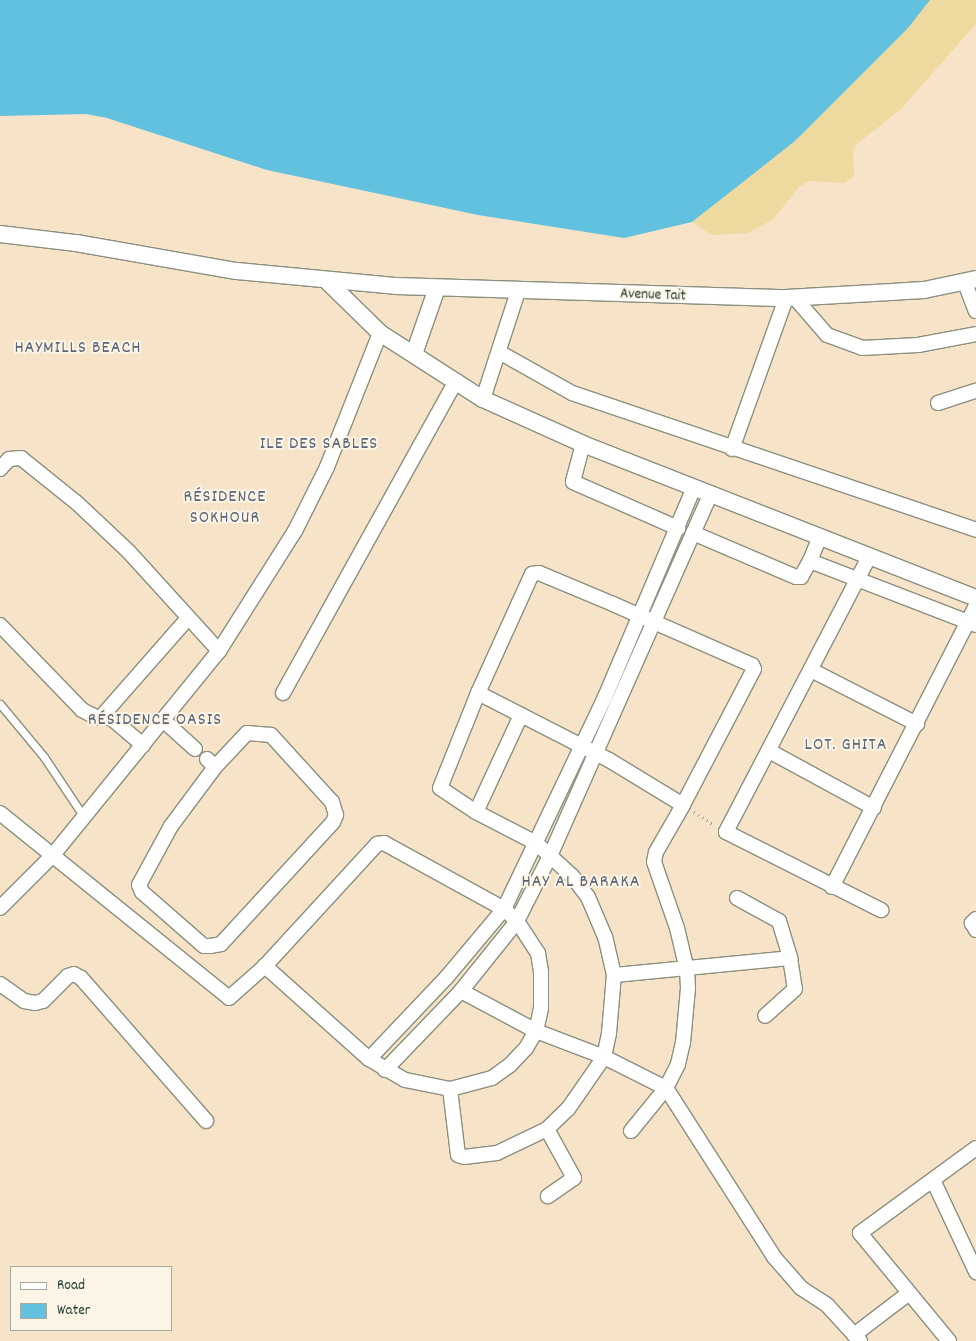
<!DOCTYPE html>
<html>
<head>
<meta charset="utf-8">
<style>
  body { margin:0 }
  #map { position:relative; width:976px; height:1341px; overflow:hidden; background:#f6e3c8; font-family:Dekko,sans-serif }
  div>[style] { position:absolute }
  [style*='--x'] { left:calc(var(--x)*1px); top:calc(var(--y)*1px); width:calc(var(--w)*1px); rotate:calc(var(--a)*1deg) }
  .sand>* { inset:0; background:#eeda9e }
  .water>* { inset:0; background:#61c1df }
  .path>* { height:2.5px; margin-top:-1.25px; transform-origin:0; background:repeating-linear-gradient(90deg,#8a907e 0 1px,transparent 0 5px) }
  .roads { filter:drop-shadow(1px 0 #8a907e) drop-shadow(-1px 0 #8a907e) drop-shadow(0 1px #8a907e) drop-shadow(0 -1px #8a907e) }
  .service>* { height:7px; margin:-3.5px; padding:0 3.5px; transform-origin:3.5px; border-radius:3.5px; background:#fff }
  .minor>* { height:14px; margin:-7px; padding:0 7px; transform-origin:7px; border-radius:7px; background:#fff }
  .tertiary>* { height:16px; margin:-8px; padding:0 8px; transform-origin:8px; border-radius:8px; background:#fff }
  span { translate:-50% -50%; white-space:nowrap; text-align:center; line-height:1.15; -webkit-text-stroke:4px #fcf5e5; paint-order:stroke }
  .street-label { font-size:15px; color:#1f3d34 }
  .quarter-label { font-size:18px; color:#596578; letter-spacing:1px }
  .legend { position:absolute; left:10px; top:1266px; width:162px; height:65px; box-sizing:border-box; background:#fcf5e5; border:1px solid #a4ab9e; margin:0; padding:6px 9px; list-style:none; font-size:15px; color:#1f3d34 }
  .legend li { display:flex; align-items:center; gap:10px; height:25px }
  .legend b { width:25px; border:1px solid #a4ab9e }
</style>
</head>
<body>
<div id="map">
  <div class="sand">
    <i style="clip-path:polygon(930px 0,976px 0,976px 24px,901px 109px,857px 144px,853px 150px,854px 176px,844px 183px,809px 181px,799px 187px,773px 219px,748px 233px,712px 235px,692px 222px,795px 141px,908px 28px)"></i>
  </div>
  <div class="water">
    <i style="clip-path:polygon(0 0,930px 0,908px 28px,795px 141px,692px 222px,624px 238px,478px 215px,267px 170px,107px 118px,86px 114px,0 116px)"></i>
  </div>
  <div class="path">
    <i style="--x:694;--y:812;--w:24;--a:33"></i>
  </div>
  <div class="roads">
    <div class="service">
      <i style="--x:0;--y:704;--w:69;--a:50.3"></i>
      <i style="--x:44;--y:757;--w:72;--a:56.3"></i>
    </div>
    <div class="minor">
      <i style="--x:965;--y:283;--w:30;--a:69"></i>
      <i style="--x:795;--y:298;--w:49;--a:49.1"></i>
      <i style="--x:827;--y:335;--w:37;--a:20"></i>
      <i style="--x:862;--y:348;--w:56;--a:-3.1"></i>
      <i style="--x:918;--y:345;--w:59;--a:-10.7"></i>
      <i style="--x:499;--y:352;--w:84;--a:29.3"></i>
      <i style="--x:572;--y:393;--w:427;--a:18.7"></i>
      <i style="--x:483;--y:399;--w:114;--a:-72"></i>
      <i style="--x:938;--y:403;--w:40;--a:-18"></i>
      <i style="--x:583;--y:444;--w:39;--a:105"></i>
      <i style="--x:573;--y:482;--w:115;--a:23.7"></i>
      <i style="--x:732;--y:449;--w:160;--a:-70.3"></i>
      <i style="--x:0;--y:469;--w:13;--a:-48"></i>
      <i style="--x:9;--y:459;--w:12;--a:-5"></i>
      <i style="--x:21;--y:458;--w:72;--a:38.8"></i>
      <i style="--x:77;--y:503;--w:71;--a:43.3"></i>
      <i style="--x:129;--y:552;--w:134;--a:47.7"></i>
      <i style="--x:693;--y:533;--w:112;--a:23.1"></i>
      <i style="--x:796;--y:577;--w:5;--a:0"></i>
      <i style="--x:801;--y:577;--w:18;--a:-61"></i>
      <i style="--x:810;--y:561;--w:178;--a:21.1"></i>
      <i style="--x:869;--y:557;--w:310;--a:117.5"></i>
      <i style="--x:726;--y:832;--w:174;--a:26.7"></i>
      <i style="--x:810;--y:561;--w:27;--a:-68"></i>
      <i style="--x:0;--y:625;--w:118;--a:46"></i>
      <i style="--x:82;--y:710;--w:16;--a:27"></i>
      <i style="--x:96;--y:717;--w:15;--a:4"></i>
      <i style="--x:111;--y:718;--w:42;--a:40.2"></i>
      <i style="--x:813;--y:671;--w:117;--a:27"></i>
      <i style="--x:283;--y:693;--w:357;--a:-61"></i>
      <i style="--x:102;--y:716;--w:130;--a:-48.7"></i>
      <i style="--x:163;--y:720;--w:43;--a:42.2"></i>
      <i style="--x:771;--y:752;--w:117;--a:28.5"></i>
      <i style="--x:207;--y:759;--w:11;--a:45"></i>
      <i style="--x:215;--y:767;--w:74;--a:126.7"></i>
      <i style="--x:171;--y:826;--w:67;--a:118.5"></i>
      <i style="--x:139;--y:885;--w:8;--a:67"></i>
      <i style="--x:142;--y:892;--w:82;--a:41.1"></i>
      <i style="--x:204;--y:946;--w:6;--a:0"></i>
      <i style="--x:210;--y:946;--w:11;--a:-10"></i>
      <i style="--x:221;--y:944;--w:166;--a:-47.4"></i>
      <i style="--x:333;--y:822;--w:8;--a:-67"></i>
      <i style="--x:336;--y:815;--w:14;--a:-107"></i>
      <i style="--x:332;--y:802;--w:91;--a:-132.3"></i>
      <i style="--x:271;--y:735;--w:24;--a:-175"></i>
      <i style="--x:247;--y:733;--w:47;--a:133.3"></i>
      <i style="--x:476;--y:812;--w:107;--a:-65.1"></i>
      <i style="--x:0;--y:813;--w:294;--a:38.9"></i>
      <i style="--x:229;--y:998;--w:48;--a:-41.6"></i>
      <i style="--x:265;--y:966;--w:166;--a:-47.4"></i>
      <i style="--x:377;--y:844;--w:7;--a:-8"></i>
      <i style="--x:384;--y:843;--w:137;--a:28.8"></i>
      <i style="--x:504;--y:909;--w:18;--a:43"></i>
      <i style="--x:517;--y:921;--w:38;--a:57"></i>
      <i style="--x:538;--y:953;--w:18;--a:81"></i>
      <i style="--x:541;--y:971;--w:37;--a:90"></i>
      <i style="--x:541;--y:1008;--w:24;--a:102"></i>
      <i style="--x:536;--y:1031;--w:20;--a:120"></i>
      <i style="--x:526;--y:1048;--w:23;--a:133"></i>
      <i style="--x:510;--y:1065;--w:22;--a:144"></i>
      <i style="--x:492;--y:1078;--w:43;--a:165.3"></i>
      <i style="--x:450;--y:1089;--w:46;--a:-168.7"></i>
      <i style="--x:405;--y:1080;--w:42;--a:-149.7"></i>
      <i style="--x:369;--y:1059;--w:140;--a:-138.2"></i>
      <i style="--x:832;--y:887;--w:316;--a:-62.9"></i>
      <i style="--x:737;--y:898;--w:48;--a:28.7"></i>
      <i style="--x:779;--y:921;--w:39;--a:73"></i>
      <i style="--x:790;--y:958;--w:31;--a:81"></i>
      <i style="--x:795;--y:989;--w:40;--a:138"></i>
      <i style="--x:0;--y:908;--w:75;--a:-45"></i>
      <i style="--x:53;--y:855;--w:263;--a:-50.9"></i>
      <i style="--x:219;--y:651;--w:142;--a:-57.7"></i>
      <i style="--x:295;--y:531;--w:72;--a:-63.4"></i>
      <i style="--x:327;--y:467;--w:144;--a:-68.4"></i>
      <i style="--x:976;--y:919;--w:6;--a:135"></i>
      <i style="--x:972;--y:923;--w:8;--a:60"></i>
      <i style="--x:614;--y:975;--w:177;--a:-5.5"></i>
      <i style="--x:0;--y:984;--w:29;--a:35"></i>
      <i style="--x:24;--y:1001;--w:11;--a:10"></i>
      <i style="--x:35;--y:1003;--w:8;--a:-14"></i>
      <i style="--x:43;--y:1001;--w:35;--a:-45"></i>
      <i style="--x:68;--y:976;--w:6;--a:-18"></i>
      <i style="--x:74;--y:974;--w:8;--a:30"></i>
      <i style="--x:81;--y:978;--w:190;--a:48.8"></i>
      <i style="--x:461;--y:991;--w:85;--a:28.1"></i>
      <i style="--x:536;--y:1031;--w:73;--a:20.9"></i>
      <i style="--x:604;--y:1057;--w:69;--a:26.6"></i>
      <i style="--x:666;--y:1088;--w:201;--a:57.4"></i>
      <i style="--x:774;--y:1257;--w:41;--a:48.9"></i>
      <i style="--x:801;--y:1288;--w:31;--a:33"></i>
      <i style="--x:827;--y:1305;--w:49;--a:47.5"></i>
      <i style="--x:369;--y:1059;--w:112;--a:-46.5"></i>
      <i style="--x:446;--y:978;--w:90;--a:-50"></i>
      <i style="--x:504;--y:909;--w:235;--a:-64.5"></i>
      <i style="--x:605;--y:697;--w:228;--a:-67"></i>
      <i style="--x:385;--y:1070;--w:110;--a:-46.1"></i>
      <i style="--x:461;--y:991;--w:90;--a:-51.3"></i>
      <i style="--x:517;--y:921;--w:73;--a:-63.1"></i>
      <i style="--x:550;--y:856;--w:397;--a:-66.1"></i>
      <i style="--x:450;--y:1089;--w:66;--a:83.1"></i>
      <i style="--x:458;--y:1155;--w:6;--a:18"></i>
      <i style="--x:464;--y:1157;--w:33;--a:-7"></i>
      <i style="--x:497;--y:1153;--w:55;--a:-25.6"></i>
      <i style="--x:547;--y:1129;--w:29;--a:-44"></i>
      <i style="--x:568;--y:1109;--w:63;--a:-55.3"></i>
      <i style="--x:604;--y:1057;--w:25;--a:-78"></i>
      <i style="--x:609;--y:1033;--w:58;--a:-85.1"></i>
      <i style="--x:614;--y:975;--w:39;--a:-103"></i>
      <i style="--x:605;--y:937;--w:43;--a:-113"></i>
      <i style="--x:588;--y:897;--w:26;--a:-127"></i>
      <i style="--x:572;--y:876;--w:49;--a:-137.5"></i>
      <i style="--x:536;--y:843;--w:68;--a:-152.7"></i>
      <i style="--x:476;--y:812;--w:43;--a:-146.3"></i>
      <i style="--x:440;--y:788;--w:102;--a:-68.2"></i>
      <i style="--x:478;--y:693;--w:131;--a:-65.6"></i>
      <i style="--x:532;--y:574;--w:7;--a:-8"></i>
      <i style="--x:539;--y:573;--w:80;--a:22.7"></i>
      <i style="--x:613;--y:604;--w:152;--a:23.7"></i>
      <i style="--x:752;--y:665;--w:4;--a:63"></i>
      <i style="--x:754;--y:669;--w:153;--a:117.6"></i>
      <i style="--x:683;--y:805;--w:87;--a:-148.7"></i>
      <i style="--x:609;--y:760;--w:147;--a:-152.9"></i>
      <i style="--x:547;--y:1129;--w:56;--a:61.1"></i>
      <i style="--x:574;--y:1178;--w:32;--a:145"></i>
      <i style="--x:631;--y:1131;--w:55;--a:-50.9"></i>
      <i style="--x:666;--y:1088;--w:27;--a:-63"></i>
      <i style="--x:678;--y:1064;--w:22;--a:-77"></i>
      <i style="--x:683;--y:1043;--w:55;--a:-84.8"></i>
      <i style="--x:688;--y:988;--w:18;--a:-93"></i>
      <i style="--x:687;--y:970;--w:43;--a:-103.4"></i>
      <i style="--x:677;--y:928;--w:70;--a:-109.2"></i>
      <i style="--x:654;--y:862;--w:10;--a:-79"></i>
      <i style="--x:656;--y:852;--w:54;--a:-60.1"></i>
      <i style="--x:933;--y:1180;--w:102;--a:64.9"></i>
      <i style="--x:854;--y:1335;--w:69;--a:-37.4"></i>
      <i style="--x:949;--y:1341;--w:140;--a:-129.5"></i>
      <i style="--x:860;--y:1233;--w:144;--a:-36.2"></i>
    </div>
    <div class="tertiary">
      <i style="--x:0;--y:234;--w:77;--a:6.8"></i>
      <i style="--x:76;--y:243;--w:163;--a:9.9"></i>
      <i style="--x:237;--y:271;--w:161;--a:5.4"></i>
      <i style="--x:397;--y:286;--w:389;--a:1.8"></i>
      <i style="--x:786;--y:298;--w:138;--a:-3.3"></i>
      <i style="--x:924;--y:290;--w:53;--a:-11.9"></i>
      <i style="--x:328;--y:282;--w:73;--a:44.4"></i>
      <i style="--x:380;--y:333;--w:122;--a:32.7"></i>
      <i style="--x:483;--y:399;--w:110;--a:24.2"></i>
      <i style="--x:583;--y:444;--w:422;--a:21.4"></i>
      <i style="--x:414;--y:354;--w:70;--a:-70.8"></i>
    </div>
  </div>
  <div class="street-label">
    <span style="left:653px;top:296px;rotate:2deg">Avenue Tait</span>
  </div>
  <div class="quarter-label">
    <span style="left:78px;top:349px">HAYMILLS BEACH</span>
    <span style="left:319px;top:445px">ILE DES SABLES</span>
    <span style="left:225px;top:509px">RÉSIDENCE<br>SOKHOUR</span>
    <span style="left:155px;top:721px">RÉSIDENCE OASIS</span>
    <span style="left:846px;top:746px">LOT. GHITA</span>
    <span style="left:581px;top:883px">HAY AL BARAKA</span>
  </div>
  <ul class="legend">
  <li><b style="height:6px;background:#fff"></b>Road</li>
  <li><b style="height:14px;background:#61c1df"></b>Water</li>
  </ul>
</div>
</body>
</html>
